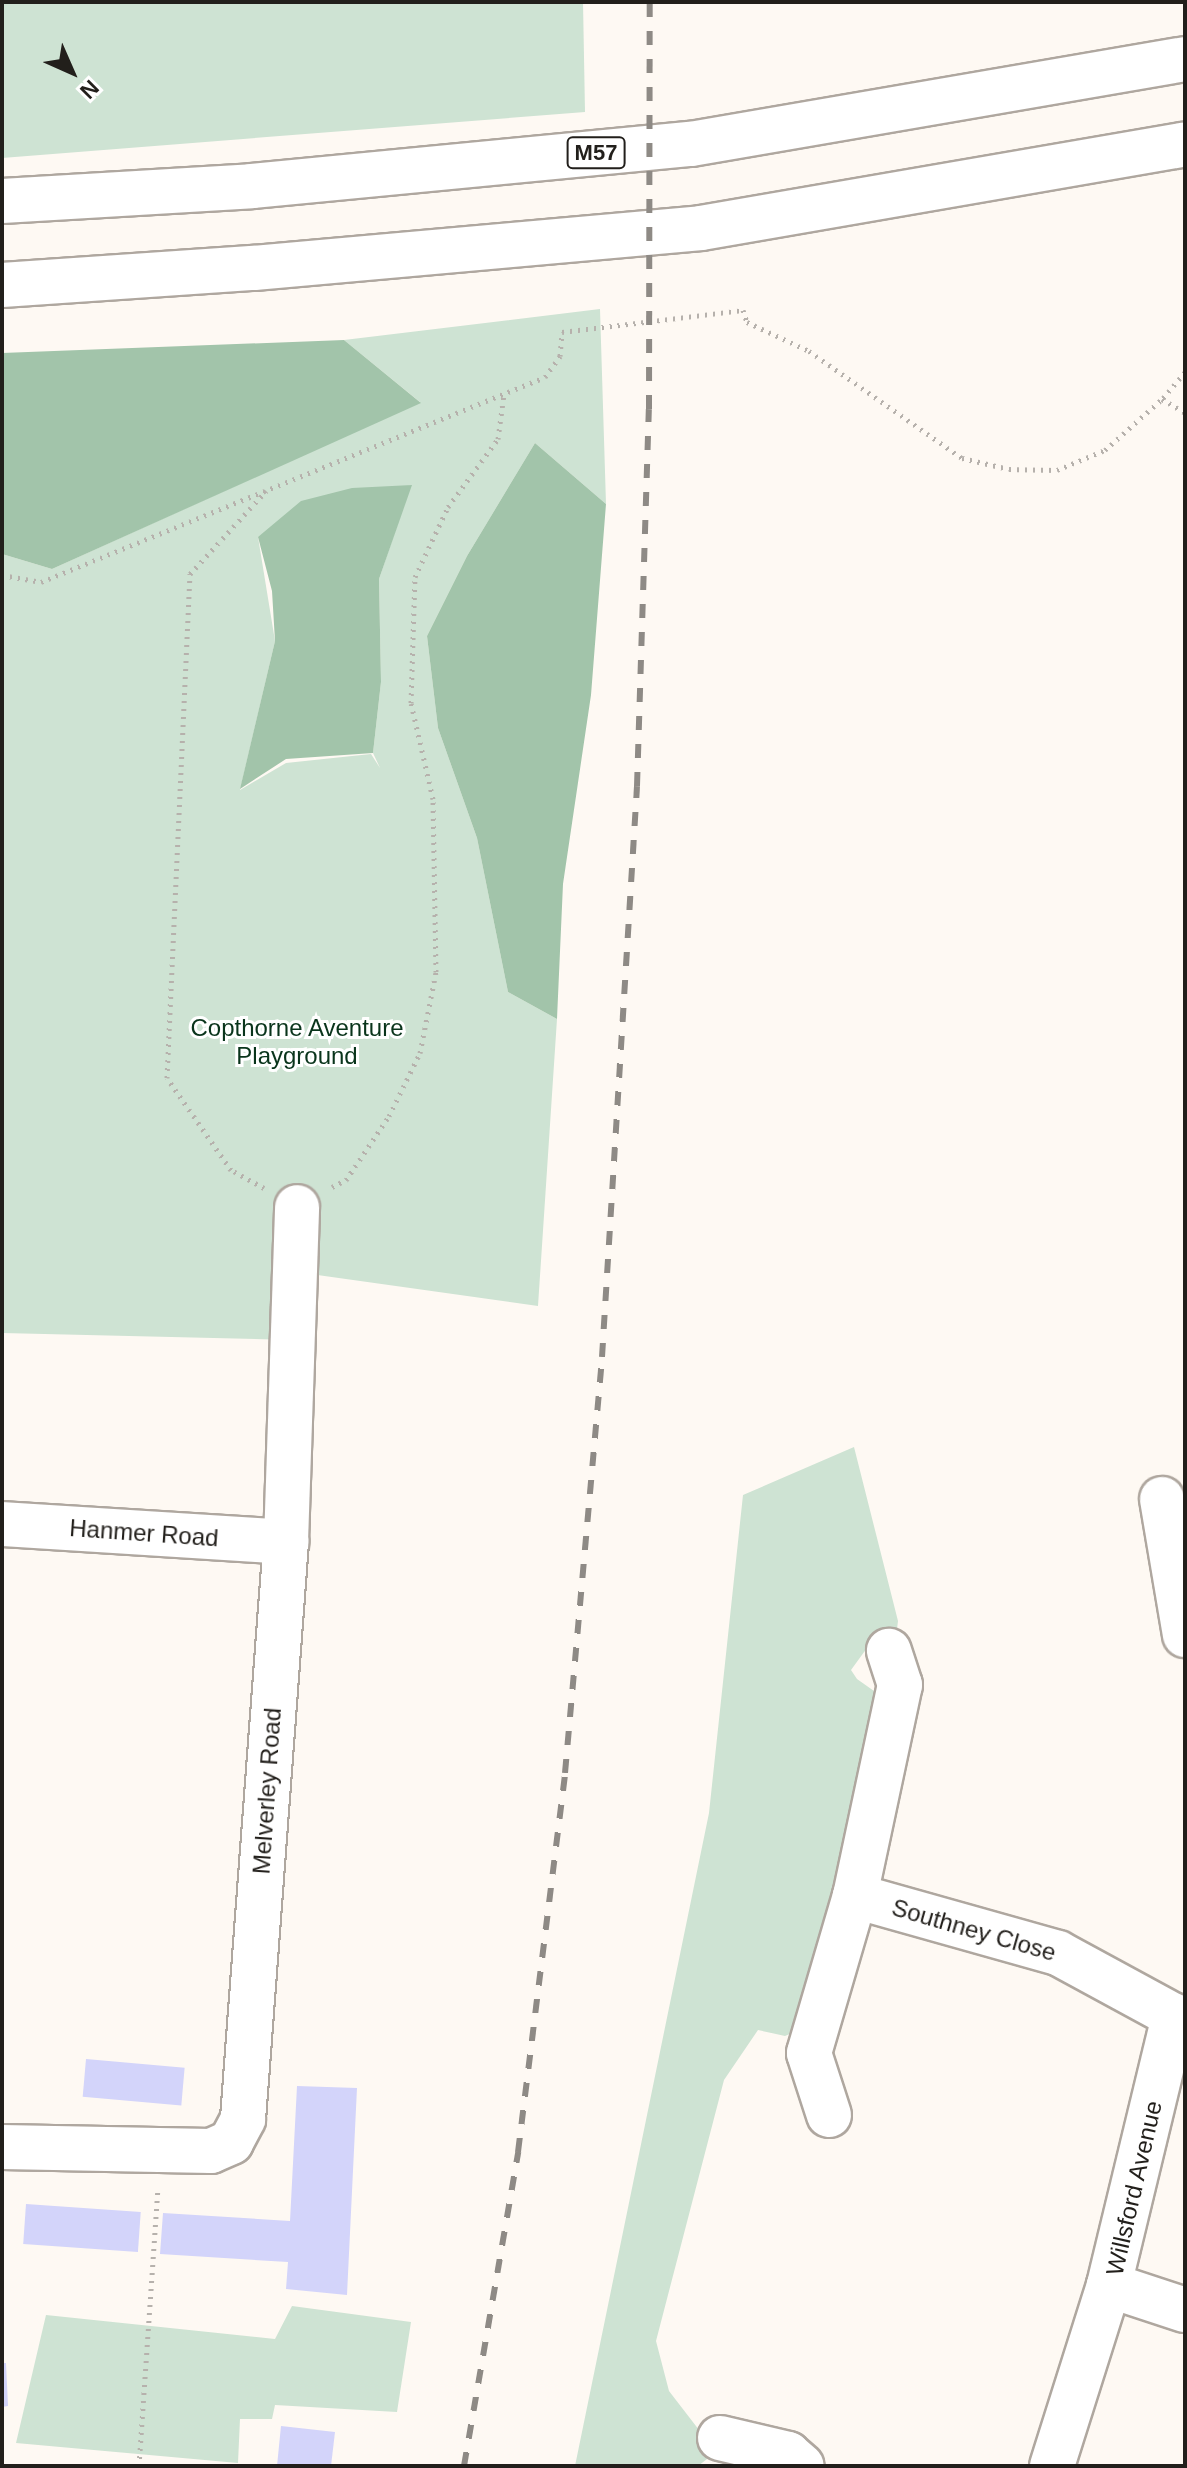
<!DOCTYPE html>
<html>
<head>
<meta charset="utf-8">
<style>
  body { margin:0 }
  #map { position:relative; width:1187px; height:2468px; overflow:hidden; background:#fef9f3; font-family:Helvetica,sans-serif }
  div>[style] { position:absolute }
  [style*='--x'] { left:calc(var(--x)*1px); top:calc(var(--y)*1px); width:calc(var(--w)*1px); rotate:calc(var(--a)*1deg) }
  .green>* { inset:0; background:#cee3d3 }
  .forest>* { inset:0; background:#a2c4aa }
  .building>* { inset:0; background:#d3d4fa; transform-origin:0 0 }
  .path>* { height:5px; margin-top:-2.5px; transform-origin:0; background:repeating-linear-gradient(90deg,#b6b1ac 0 2px,transparent 0 8px) }
  .roads { filter:drop-shadow(2px 0 #afa79f) drop-shadow(-2px 0 #afa79f) drop-shadow(0 2px #afa79f) drop-shadow(0 -2px #afa79f) }
  .street>* { height:44px; margin:-22px; padding:0 22px; transform-origin:22px; border-radius:22px; background:#fff }
  .highway>* { height:44px; margin:-22px; padding:0 22px; transform-origin:22px; border-radius:22px; background:#fff }
  .rail>* { height:6px; margin-top:-3px; transform-origin:0; background:repeating-linear-gradient(90deg,#8e8a85 0 14px,transparent 0 28px) }
  span { translate:-50% -50%; white-space:nowrap; text-align:center; line-height:1.15; -webkit-text-stroke:6px #fff; paint-order:stroke }
  .shield-label span { padding:2px 6px; background:#fff; border:2px solid; border-radius:6px; -webkit-text-stroke-width:0 }
  .shield-label { font-size:22px; color:#221f1b; font-weight:700 }
  .park-label { font-size:24px; color:#09341b }
  .street-label { font-size:24px; color:#221f1b }
  .frame { position:absolute; inset:0; border:4px solid #221f1b; pointer-events:none }
  .north { position:absolute; left:32px; top:32px; width:80px; height:80px; -webkit-text-stroke:6px #fff; paint-order:stroke; rotate:135deg; font-size:22px; font-weight:700; line-height:32px; text-align:center; color:#221f1b }
  .north::after { content:''; display:block; margin:auto; width:28px; height:36px; background:#221f1b; clip-path:polygon(50% 0,100% 100%,50% 72%,0 100%) }
</style>
</head>
<body>
<div id="map">
  <div class="green">
    <i style="clip-path:polygon(2px 2px,583px 2px,585px 112px,2px 158px)"></i>
    <i style="clip-path:polygon(evenodd,600px 309px,606px 504px,535px 443px,467px 556px,427px 636px,438px 728px,477px 838px,508px 992px,557px 1019px,538px 1306px,296px 1272px,293px 1340px,2px 1333px,2px 554px,52px 569px,420px 402px,344px 340px,600px 309px,411px 485px,379px 579px,381px 682px,373px 753px,380px 768px,371px 754px,286px 763px,240px 790px,275px 641px,258px 537px,411px 485px)"></i>
    <i style="clip-path:polygon(854px 1447px,898px 1621px,897px 1629px,867px 1648px,851px 1670px,857px 1679px,874px 1691px,880px 1701px,841px 1881px,797px 2031px,785px 2036px,758px 2030px,724px 2080px,656px 2341px,669px 2391px,716px 2452px,698px 2466px,575px 2466px,709px 1813px,743px 1495px)"></i>
    <i style="clip-path:polygon(292px 2306px,411px 2322px,397px 2412px,275px 2405px,272px 2419px,240px 2419px,238px 2463px,16px 2443px,46px 2315px,275px 2339px)"></i>
  </div>
  <div class="forest">
    <i style="clip-path:polygon(344px 340px,421px 403px,52px 569px,2px 554px,2px 353px)"></i>
    <i style="clip-path:polygon(535px 443px,606px 504px,591px 695px,563px 884px,557px 1019px,508px 992px,477px 838px,438px 728px,427px 636px,467px 556px)"></i>
    <i style="clip-path:polygon(412px 485px,379px 579px,381px 682px,373px 753px,286px 759px,240px 789px,275px 641px,272px 591px,258px 537px,301px 501px,352px 488px)"></i>
  </div>
  <div class="building">
    <i style="left:86px;top:2059px;width:99px;height:38px;rotate:5deg"></i>
    <i style="clip-path:polygon(297px 2086px,357px 2088px,347px 2295px,286px 2289px,288px 2262px,160px 2254px,163px 2213px,290px 2221px)"></i>
    <i style="left:26px;top:2204px;width:115px;height:40px;rotate:4deg"></i>
    <i style="clip-path:polygon(2px 2363px,6px 2363px,8px 2406px,2px 2407px)"></i>
    <i style="clip-path:polygon(281px 2426px,335px 2432px,331px 2466px,277px 2466px)"></i>
  </div>
  <div class="path">
    <i style="--x:1185;--y:372;--w:35;--a:130"></i>
    <i style="--x:1162;--y:399;--w:27;--a:31"></i>
    <i style="--x:2;--y:575;--w:40;--a:10"></i>
    <i style="--x:41;--y:582;--w:544;--a:-22.13"></i>
    <i style="--x:545;--y:377;--w:26;--a:-54"></i>
    <i style="--x:560;--y:356;--w:24;--a:-85"></i>
    <i style="--x:562;--y:332;--w:182;--a:-6.9"></i>
    <i style="--x:743;--y:310;--w:13;--a:72"></i>
    <i style="--x:747;--y:322;--w:68;--a:25.1"></i>
    <i style="--x:809;--y:351;--w:187;--a:35"></i>
    <i style="--x:962;--y:458;--w:48;--a:13.2"></i>
    <i style="--x:1009;--y:469;--w:48;--a:1.2"></i>
    <i style="--x:1057;--y:470;--w:52;--a:-22.6"></i>
    <i style="--x:1105;--y:450;--w:76;--a:-41.8"></i>
    <i style="--x:332;--y:1187;--w:16;--a:-27"></i>
    <i style="--x:346;--y:1180;--w:77;--a:-56.1"></i>
    <i style="--x:389;--y:1116;--w:70;--a:-63.8"></i>
    <i style="--x:420;--y:1053;--w:83;--a:-78.8"></i>
    <i style="--x:436;--y:972;--w:173;--a:-91"></i>
    <i style="--x:433;--y:799;--w:98;--a:-102.9"></i>
    <i style="--x:411;--y:703;--w:126;--a:-88.2"></i>
    <i style="--x:415;--y:577;--w:77;--a:-64.8"></i>
    <i style="--x:448;--y:507;--w:84;--a:-53.7"></i>
    <i style="--x:498;--y:439;--w:45;--a:-82.4"></i>
    <i style="--x:264;--y:1188;--w:38;--a:-151"></i>
    <i style="--x:231;--y:1170;--w:112;--a:-124.8"></i>
    <i style="--x:167;--y:1078;--w:505;--a:-87.39"></i>
    <i style="--x:190;--y:574;--w:113;--a:-47.5"></i>
    <i style="--x:139;--y:2466;--w:278;--a:-86.1"></i>
  </div>
  <div class="roads">
    <div class="street">
      <i style="--x:1162;--y:1499;--w:138;--a:80.4"></i>
      <i style="--x:2;--y:1524;--w:285;--a:3.6"></i>
      <i style="--x:855;--y:1896;--w:211;--a:15.7"></i>
      <i style="--x:1058;--y:1953;--w:132;--a:28.5"></i>
      <i style="--x:829;--y:2115;--w:65;--a:-107.9"></i>
      <i style="--x:809;--y:2053;--w:164;--a:-73.7"></i>
      <i style="--x:855;--y:1896;--w:216;--a:-78"></i>
      <i style="--x:900;--y:1685;--w:36;--a:-108"></i>
      <i style="--x:2;--y:2147;--w:209;--a:1.1"></i>
      <i style="--x:211;--y:2151;--w:22;--a:-24"></i>
      <i style="--x:231;--y:2142;--w:26;--a:-62"></i>
      <i style="--x:243;--y:2119;--w:579;--a:-85.74"></i>
      <i style="--x:286;--y:1542;--w:335;--a:-88.1"></i>
      <i style="--x:1109;--y:2285;--w:80;--a:18.2"></i>
      <i style="--x:720;--y:2438;--w:70;--a:13.2"></i>
      <i style="--x:788;--y:2454;--w:18;--a:41"></i>
      <i style="--x:1052;--y:2466;--w:190;--a:-72.5"></i>
      <i style="--x:1109;--y:2285;--w:277;--a:-76.4"></i>
    </div>
    <div class="highway">
      <i style="--x:2;--y:201;--w:250;--a:-3.4"></i>
      <i style="--x:252;--y:186;--w:441;--a:-5.5"></i>
      <i style="--x:691;--y:144;--w:501;--a:-9.76"></i>
      <i style="--x:2;--y:285;--w:253;--a:-3.9"></i>
      <i style="--x:254;--y:268;--w:449;--a:-5.1"></i>
      <i style="--x:701;--y:228;--w:491;--a:-9.8"></i>
    </div>
  </div>
  <div class="rail">
    <i style="--x:464;--y:2466;--w:319;--a:-80.2"></i>
    <i style="--x:518;--y:2152;--w:382;--a:-82.9"></i>
    <i style="--x:565;--y:1773;--w:418;--a:-84.9"></i>
    <i style="--x:602;--y:1357;--w:572;--a:-86.49"></i>
    <i style="--x:637;--y:786;--w:377;--a:-88.2"></i>
    <i style="--x:649;--y:409;--w:407;--a:-89.9"></i>
  </div>
  <div class="shield-label">
    <span style="left:596px;top:153px">M57</span>
  </div>
  <div class="park-label">
    <span style="left:297px;top:1042px">Copthorne Aventure<br>Playground</span>
  </div>
  <div class="street-label">
    <span style="left:144px;top:1533px;rotate:4deg">Hanmer Road</span>
    <span style="left:267px;top:1791px;rotate:-86deg">Melverley Road</span>
    <span style="left:974px;top:1930px;rotate:16deg">Southney Close</span>
    <span style="left:1134px;top:2188px;rotate:-77deg">Willsford Avenue</span>
  </div>
  <div class="frame"></div>
  <div class="north">N</div>
</div>
</body>
</html>
